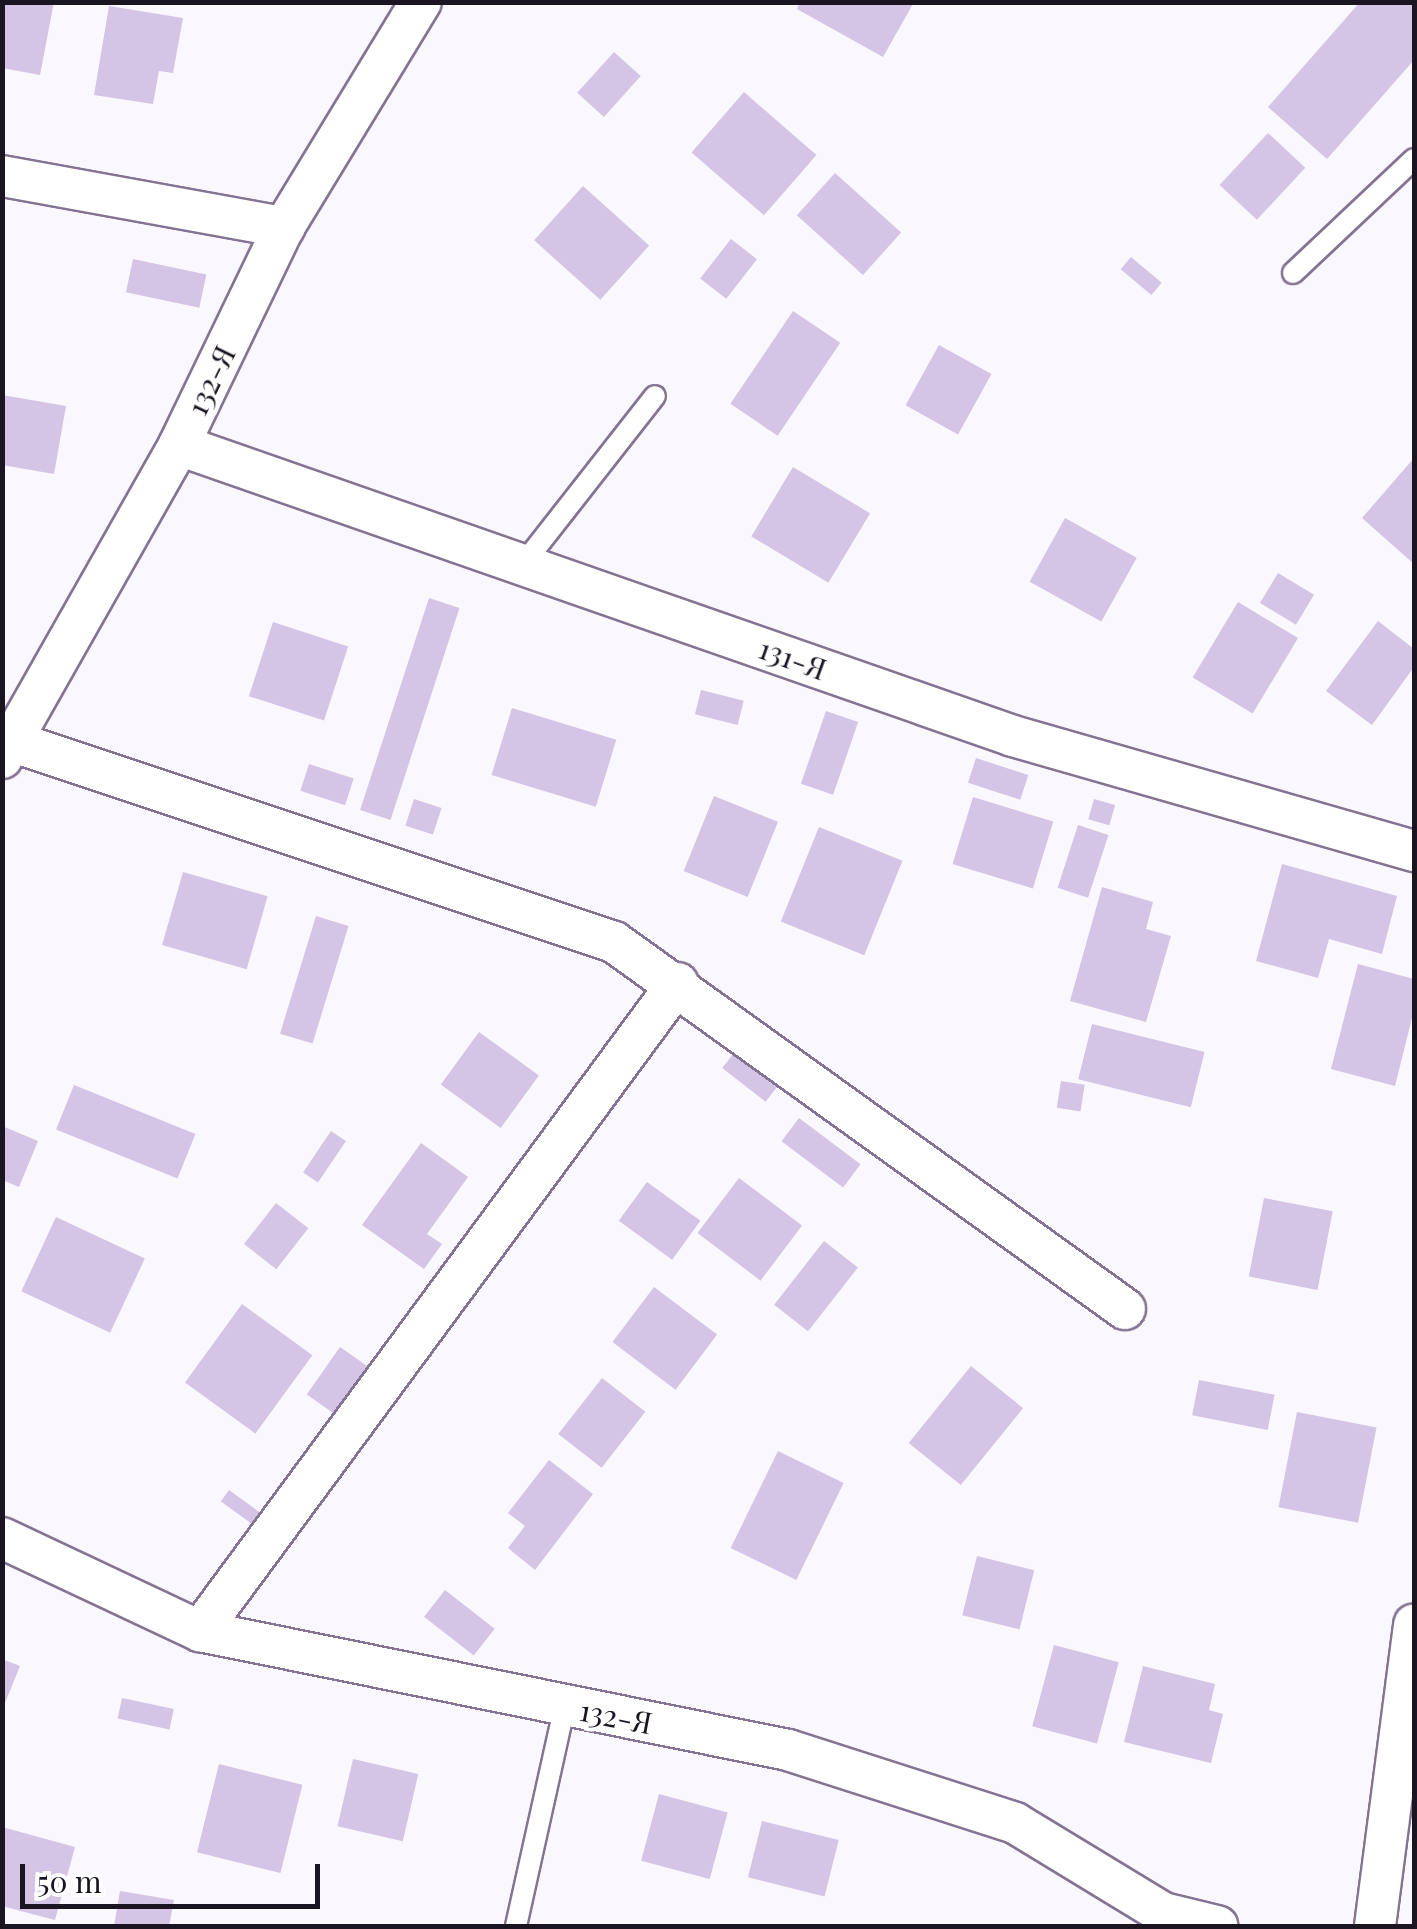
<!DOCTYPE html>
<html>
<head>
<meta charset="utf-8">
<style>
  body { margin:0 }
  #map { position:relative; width:1417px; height:1929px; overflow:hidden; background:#fbf7fe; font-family:"Playfair Display",serif }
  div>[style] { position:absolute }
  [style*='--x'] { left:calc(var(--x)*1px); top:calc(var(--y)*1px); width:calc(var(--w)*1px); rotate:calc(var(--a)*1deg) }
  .building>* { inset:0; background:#d4c4e6; transform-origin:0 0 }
  .roads { filter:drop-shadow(2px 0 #837493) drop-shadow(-2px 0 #837493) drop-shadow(0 2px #837493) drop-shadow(0 -2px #837493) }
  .service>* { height:20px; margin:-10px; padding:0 10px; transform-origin:10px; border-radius:10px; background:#fff }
  .minor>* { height:40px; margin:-20px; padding:0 20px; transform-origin:20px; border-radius:20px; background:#fff }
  span { translate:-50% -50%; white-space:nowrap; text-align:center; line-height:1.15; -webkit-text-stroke:8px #fff; paint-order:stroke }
  .street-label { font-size:30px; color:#1a1521 }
  .frame { position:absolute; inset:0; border:5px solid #1a1521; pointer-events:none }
  .scale { position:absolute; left:20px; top:1864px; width:300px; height:45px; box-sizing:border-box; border:5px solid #1a1521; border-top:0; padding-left:12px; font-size:30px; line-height:35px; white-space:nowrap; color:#1a1521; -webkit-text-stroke:8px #fff; paint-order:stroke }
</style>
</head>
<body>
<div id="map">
  <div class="building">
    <i style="clip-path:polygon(2px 2px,54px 2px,40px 75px,2px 68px)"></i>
    <i style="clip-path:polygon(800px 2px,914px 2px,883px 57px,797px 9px)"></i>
    <i style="clip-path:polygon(1360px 2px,1414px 2px,1414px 60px,1327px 159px,1268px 107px)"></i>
    <i style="clip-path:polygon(109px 6px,183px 18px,173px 73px,159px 71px,153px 104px,94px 95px)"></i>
    <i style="left:614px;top:52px;width:36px;height:55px;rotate:42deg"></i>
    <i style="left:744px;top:92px;width:96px;height:80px;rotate:41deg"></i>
    <i style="left:1268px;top:133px;width:51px;height:71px;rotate:43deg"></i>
    <i style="left:835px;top:173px;width:89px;height:57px;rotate:42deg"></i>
    <i style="left:583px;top:186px;width:89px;height:73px;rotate:42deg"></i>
    <i style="left:731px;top:239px;width:33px;height:50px;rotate:38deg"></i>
    <i style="left:1131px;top:257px;width:40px;height:16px;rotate:40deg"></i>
    <i style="left:133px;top:259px;width:75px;height:34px;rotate:12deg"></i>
    <i style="left:793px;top:311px;width:57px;height:112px;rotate:34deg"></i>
    <i style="left:939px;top:345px;width:60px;height:69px;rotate:29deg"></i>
    <i style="clip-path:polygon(2px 395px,66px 406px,54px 474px,2px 465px)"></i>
    <i style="clip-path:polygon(1414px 458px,1414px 564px,1362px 518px)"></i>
    <i style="left:793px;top:467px;width:90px;height:81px;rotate:31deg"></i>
    <i style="left:1065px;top:518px;width:82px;height:73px;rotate:29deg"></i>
    <i style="left:1278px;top:573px;width:42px;height:35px;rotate:31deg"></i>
    <i style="left:429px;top:598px;width:32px;height:223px;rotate:18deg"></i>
    <i style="left:1238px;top:602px;width:70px;height:88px;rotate:31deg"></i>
    <i style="clip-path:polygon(1378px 621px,1414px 649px,1414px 667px,1372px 725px,1326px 691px)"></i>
    <i style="left:273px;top:622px;width:79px;height:78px;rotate:18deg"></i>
    <i style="left:701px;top:690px;width:44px;height:25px;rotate:14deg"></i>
    <i style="left:512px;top:708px;width:109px;height:70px;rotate:17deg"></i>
    <i style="left:826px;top:711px;width:34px;height:77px;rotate:19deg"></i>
    <i style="left:976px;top:758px;width:55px;height:26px;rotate:18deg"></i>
    <i style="left:309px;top:764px;width:47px;height:28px;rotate:18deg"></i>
    <i style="left:714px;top:796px;width:69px;height:81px;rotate:22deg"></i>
    <i style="left:973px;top:797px;width:84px;height:70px;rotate:17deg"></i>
    <i style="left:414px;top:799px;width:29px;height:28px;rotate:18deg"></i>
    <i style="left:1094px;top:799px;width:22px;height:21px;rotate:16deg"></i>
    <i style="left:1078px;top:825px;width:32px;height:66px;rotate:18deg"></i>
    <i style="left:819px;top:827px;width:90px;height:102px;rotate:22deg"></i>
    <i style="clip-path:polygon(1282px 864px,1397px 896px,1382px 954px,1329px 939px,1318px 978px,1256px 961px)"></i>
    <i style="left:183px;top:872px;width:88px;height:76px;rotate:16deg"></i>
    <i style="clip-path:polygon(1102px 887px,1153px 902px,1146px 929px,1171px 936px,1146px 1022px,1070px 1001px)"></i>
    <i style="left:316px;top:916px;width:34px;height:123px;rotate:17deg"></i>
    <i style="clip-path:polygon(1358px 964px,1414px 979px,1414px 1010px,1395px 1086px,1331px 1069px)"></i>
    <i style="left:1092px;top:1024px;width:116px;height:57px;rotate:14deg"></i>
    <i style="left:479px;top:1032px;width:74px;height:65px;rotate:36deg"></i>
    <i style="left:737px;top:1049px;width:55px;height:24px;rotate:38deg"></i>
    <i style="left:1061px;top:1081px;width:24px;height:27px;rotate:9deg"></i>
    <i style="left:74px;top:1085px;width:131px;height:48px;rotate:22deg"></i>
    <i style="left:799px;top:1118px;width:77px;height:29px;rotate:37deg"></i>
    <i style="clip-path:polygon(2px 1126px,38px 1141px,19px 1187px,2px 1180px)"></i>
    <i style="left:331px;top:1131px;width:18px;height:50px;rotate:34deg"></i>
    <i style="clip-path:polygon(421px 1143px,468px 1177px,427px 1234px,442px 1244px,424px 1269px,362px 1225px)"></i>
    <i style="left:739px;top:1178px;width:79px;height:69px;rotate:37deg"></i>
    <i style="left:647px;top:1182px;width:66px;height:48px;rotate:36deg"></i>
    <i style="left:1264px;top:1198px;width:70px;height:80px;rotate:11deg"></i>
    <i style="left:276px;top:1203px;width:41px;height:52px;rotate:38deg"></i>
    <i style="left:56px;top:1217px;width:98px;height:82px;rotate:25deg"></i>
    <i style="left:824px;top:1241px;width:43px;height:81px;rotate:38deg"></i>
    <i style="left:654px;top:1287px;width:79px;height:69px;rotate:37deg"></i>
    <i style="left:242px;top:1304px;width:87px;height:97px;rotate:36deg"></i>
    <i style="left:340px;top:1347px;width:44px;height:58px;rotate:35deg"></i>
    <i style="left:971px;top:1366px;width:67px;height:99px;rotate:39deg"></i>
    <i style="left:602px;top:1378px;width:55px;height:71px;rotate:38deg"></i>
    <i style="left:1199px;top:1380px;width:77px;height:36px;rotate:11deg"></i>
    <i style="left:1297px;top:1412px;width:81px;height:97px;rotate:11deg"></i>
    <i style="left:778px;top:1451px;width:73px;height:108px;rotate:26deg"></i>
    <i style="clip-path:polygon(549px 1460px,593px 1494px,535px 1570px,508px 1548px,525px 1526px,508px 1513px)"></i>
    <i style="left:229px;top:1490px;width:46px;height:14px;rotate:36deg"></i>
    <i style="left:977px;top:1556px;width:59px;height:61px;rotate:14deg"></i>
    <i style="left:445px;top:1590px;width:63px;height:34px;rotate:38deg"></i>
    <i style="left:1054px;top:1645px;width:67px;height:84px;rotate:15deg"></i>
    <i style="clip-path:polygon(2px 1659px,20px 1666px,3px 1708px,2px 1708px)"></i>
    <i style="clip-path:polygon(1143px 1666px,1215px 1684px,1209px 1710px,1223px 1714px,1211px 1763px,1124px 1742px)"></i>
    <i style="left:122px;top:1698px;width:53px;height:21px;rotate:12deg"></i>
    <i style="left:353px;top:1759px;width:67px;height:69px;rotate:13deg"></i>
    <i style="left:219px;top:1764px;width:86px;height:91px;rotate:14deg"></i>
    <i style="left:659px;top:1794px;width:71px;height:69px;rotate:15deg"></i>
    <i style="left:762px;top:1821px;width:79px;height:58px;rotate:14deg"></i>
    <i style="clip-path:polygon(2px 1827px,75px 1847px,55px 1920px,2px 1906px)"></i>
    <i style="clip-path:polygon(120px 1891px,174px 1900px,169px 1926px,114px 1926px)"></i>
  </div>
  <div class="roads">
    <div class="service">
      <i style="--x:1293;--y:273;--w:166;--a:-43.3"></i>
      <i style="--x:524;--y:563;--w:212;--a:-51.9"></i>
      <i style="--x:516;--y:1926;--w:226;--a:-77.5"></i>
    </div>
    <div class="minor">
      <i style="--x:2;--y:176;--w:287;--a:10.3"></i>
      <i style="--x:179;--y:445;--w:883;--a:19.23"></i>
      <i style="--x:1013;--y:736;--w:417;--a:16"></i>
      <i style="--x:2;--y:738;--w:645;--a:18.43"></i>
      <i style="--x:614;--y:942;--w:629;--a:35.69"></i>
      <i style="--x:2;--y:758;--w:360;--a:-60.5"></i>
      <i style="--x:179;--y:445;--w:242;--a:-64.3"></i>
      <i style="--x:284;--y:227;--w:263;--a:-58.7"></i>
      <i style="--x:2;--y:1538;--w:219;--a:25.2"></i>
      <i style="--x:200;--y:1631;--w:600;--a:11.44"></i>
      <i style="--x:788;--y:1750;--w:238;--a:17.8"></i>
      <i style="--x:1015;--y:1823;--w:173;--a:31.3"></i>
      <i style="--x:1163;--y:1913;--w:56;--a:13.5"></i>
      <i style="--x:200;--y:1631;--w:805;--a:-53.59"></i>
      <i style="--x:1375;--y:1926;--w:304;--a:-82.6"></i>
    </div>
  </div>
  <div class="street-label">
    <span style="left:210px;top:380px;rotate:-64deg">132-Я</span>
    <span style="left:793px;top:658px;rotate:20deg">131-Я</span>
    <span style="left:616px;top:1716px;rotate:11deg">132-Я</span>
  </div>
  <div class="frame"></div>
  <div class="scale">50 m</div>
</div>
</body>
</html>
